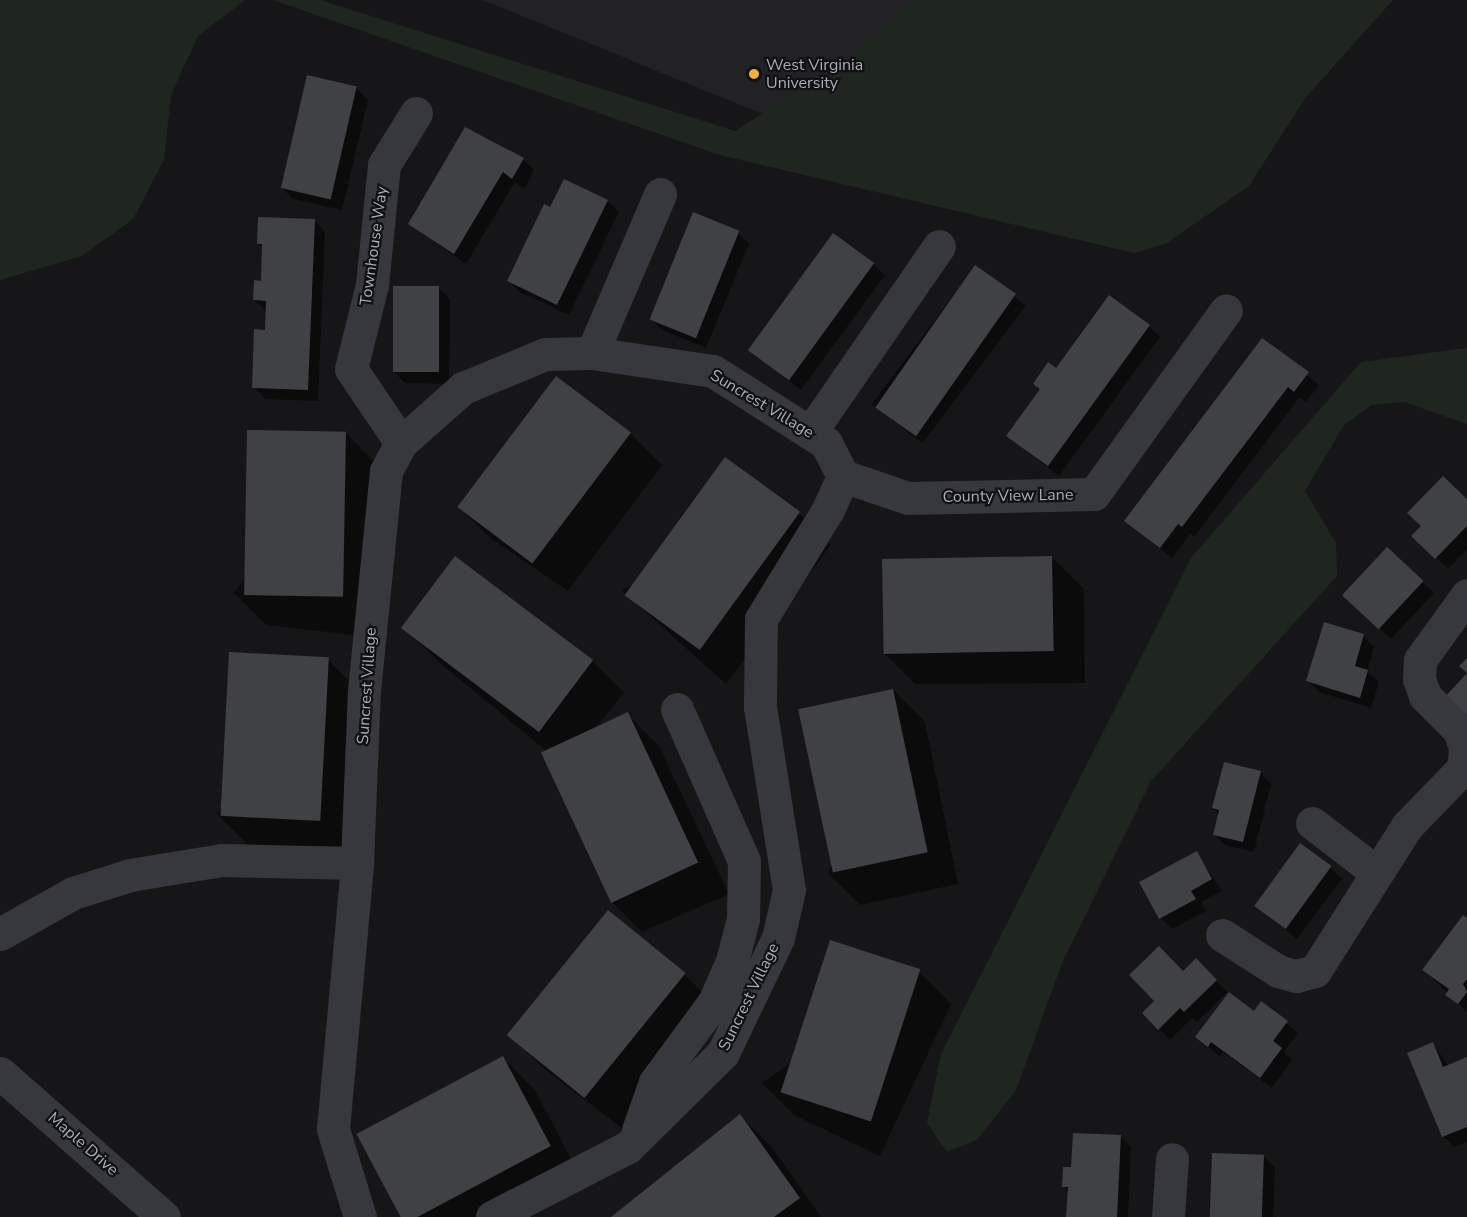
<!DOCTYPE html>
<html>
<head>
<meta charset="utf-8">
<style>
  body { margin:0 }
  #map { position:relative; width:1467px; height:1217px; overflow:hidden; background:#161618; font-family:"Nunito Sans",sans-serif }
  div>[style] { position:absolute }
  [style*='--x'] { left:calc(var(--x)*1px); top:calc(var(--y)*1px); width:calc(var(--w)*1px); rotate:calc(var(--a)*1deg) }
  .built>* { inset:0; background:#222225 }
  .green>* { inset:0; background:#1e261f }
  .shadow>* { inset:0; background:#0007; transform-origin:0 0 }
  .building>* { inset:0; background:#404145; transform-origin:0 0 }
  .minor>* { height:33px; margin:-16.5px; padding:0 16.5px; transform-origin:16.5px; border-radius:16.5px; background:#37383d }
  .dots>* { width:16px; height:16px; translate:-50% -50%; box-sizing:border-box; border:3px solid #111113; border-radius:50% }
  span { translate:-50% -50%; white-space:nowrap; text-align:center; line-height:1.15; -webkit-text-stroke:4.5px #111113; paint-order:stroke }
  .poi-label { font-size:16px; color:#a8adb8 }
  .left { translate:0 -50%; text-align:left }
  .street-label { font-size:16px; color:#a8adb8 }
</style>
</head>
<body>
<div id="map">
  <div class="built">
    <i style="clip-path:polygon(483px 0,931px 0,785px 123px)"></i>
  </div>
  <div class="green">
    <i style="clip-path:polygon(0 0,245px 0,198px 36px,171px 95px,164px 160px,133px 219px,82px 256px,0 280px)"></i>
    <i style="clip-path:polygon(273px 0,320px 0,735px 131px,847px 60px,911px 0,1393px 0,1306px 97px,1249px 186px,1167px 243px,1134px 253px,720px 155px)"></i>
    <i style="clip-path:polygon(1467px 348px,1467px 424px,1404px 402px,1372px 405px,1344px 425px,1305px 491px,1336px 543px,1337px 576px,1151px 781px,1062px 963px,1016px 1090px,977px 1140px,947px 1152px,927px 1123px,941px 1054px,1191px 558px,1361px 362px)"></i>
  </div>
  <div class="shadow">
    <i style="clip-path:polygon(356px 88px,368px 100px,342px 210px,293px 199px,282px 188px)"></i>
    <i style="clip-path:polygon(523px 159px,534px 170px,524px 189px,515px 182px,466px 264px,410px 224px)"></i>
    <i style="clip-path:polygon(607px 201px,619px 212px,569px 315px,520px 292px,509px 281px,551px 209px)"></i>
    <i style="clip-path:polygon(314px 220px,325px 232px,318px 401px,265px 399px,254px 387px,266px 331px,266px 311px,254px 300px,262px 282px,264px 249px,258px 243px)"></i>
    <i style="clip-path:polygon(738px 233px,749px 244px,706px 348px,662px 330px,650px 319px)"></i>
    <i style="clip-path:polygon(873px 264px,885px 275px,801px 390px,750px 350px)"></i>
    <i style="left:975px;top:267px;width:64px;height:172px;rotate:37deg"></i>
    <i style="clip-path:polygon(438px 288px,450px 299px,449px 384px,405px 383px,394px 372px)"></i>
    <i style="clip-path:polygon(1149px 326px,1160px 337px,1059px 476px,1008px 436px,1057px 370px)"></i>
    <i style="clip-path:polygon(1263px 340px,1319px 385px,1306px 402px,1300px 397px,1194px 537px,1190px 534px,1172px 558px,1126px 520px)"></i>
    <i style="clip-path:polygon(345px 432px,377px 465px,362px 636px,266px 625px,234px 593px)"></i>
    <i style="clip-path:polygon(630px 433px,662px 465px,568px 591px,490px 538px,458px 506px)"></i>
    <i style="clip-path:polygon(1467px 501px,1467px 549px,1448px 569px,1424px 547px)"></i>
    <i style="clip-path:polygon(799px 513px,831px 545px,726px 684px,621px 590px)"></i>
    <i style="clip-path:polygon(1052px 557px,1084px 589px,1085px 683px,915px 684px,883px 652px)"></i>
    <i style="clip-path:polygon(1423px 582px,1434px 593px,1391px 639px,1355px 606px)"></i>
    <i style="clip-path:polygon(408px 631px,592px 661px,624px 693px,594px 730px,627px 714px,659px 746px,729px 894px,642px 932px,610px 900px,549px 753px,440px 663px)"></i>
    <i style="clip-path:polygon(1363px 636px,1374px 647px,1367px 671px,1379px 682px,1371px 708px,1319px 692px,1308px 681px)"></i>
    <i style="clip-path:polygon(328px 660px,360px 692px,346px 857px,249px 846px,217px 814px)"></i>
    <i style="clip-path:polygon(893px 690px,925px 722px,958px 884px,860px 905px,828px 873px)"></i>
    <i style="clip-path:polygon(1260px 772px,1271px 784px,1254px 852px,1225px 845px,1214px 834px,1219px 814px,1213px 808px)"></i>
    <i style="clip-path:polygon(1197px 853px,1222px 891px,1201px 902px,1206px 911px,1172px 929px,1161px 918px)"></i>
    <i style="clip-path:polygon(1331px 868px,1342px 879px,1297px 939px,1255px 905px)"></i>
    <i style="clip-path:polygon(608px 912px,685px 975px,717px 1007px,623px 1129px,543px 1068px,511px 1036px)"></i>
    <i style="clip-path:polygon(1467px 920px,1467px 1012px,1424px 970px)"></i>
    <i style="clip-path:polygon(1196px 961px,1227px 992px,1197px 1022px,1192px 1018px,1170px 1040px,1144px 1013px)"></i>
    <i style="clip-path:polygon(919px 972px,951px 1004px,880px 1156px,794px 1115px,762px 1083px)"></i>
    <i style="clip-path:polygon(1261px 1003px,1298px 1033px,1284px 1052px,1292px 1060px,1272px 1088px,1223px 1052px,1220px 1057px,1197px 1037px,1254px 1013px)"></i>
    <i style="clip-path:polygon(1433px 1044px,1449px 1066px,1467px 1059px,1467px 1142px,1454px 1147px,1443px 1136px)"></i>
    <i style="clip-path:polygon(503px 1058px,535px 1090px,581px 1178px,497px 1217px,401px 1217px)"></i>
    <i style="clip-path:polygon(740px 1116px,772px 1147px,821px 1217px,614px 1217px)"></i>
    <i style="clip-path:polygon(1120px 1136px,1131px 1147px,1128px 1217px,1068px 1217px,1069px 1192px,1063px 1186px,1073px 1168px)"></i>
    <i style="clip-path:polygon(1264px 1156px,1275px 1168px,1273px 1217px,1212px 1217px)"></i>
  </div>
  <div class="building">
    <i style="left:307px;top:75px;width:51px;height:116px;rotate:13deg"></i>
    <i style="clip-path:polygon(465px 127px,524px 158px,512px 179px,503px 172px,454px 254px,408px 224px)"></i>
    <i style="clip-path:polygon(564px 179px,608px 200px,557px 305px,507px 281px,544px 204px,550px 207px)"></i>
    <i style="left:693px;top:212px;width:50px;height:116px;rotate:22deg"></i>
    <i style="clip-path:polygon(258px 217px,315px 219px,308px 390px,252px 388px,254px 329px,265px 330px,266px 301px,253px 300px,254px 280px,261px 281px,262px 244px,257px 244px)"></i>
    <i style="left:833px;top:233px;width:51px;height:145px;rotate:36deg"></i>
    <i style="left:975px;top:265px;width:50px;height:174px;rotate:35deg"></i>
    <i style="left:393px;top:286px;width:46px;height:86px"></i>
    <i style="clip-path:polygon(1109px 295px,1150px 325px,1048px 466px,1006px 436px,1040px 389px,1033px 384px,1048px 362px,1056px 368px)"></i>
    <i style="clip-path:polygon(1262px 338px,1309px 372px,1294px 392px,1288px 387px,1182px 527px,1178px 524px,1160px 548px,1124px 521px)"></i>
    <i style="left:556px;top:376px;width:94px;height:164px;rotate:37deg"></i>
    <i style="left:247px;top:430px;width:99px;height:165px;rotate:1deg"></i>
    <i style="left:725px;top:457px;width:93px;height:171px;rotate:36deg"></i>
    <i style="clip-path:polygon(1443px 476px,1467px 499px,1467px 526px,1435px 559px,1411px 536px,1421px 526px,1407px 513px)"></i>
    <i style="left:1387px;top:547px;width:50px;height:66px;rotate:43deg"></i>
    <i style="left:455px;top:556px;width:173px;height:90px;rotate:37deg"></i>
    <i style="left:1052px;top:556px;width:95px;height:170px;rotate:89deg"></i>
    <i style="clip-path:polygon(1324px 622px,1364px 634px,1355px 666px,1368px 670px,1360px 698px,1306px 681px)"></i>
    <i style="left:229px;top:652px;width:100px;height:164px;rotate:3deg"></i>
    <i style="clip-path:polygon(1467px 658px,1467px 721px,1443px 699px,1467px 673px,1459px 666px)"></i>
    <i style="left:893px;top:689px;width:167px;height:97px;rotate:78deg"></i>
    <i style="left:628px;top:712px;width:166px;height:96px;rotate:65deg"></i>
    <i style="clip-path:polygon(1224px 762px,1261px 771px,1243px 842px,1213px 835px,1219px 810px,1212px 808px)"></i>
    <i style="left:1300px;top:843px;width:39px;height:78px;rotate:36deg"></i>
    <i style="clip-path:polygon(1197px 851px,1212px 879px,1191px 891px,1196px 899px,1159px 919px,1139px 882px)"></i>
    <i style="left:608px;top:910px;width:100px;height:161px;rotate:39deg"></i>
    <i style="clip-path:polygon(1463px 915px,1467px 918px,1467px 979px,1463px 984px,1467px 992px,1458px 1004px,1445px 995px,1449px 989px,1422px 970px)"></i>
    <i style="left:830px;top:940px;width:95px;height:160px;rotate:18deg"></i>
    <i style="clip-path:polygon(1159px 946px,1183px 971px,1196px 958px,1217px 980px,1184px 1012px,1180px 1008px,1158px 1030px,1142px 1013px,1154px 1001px,1129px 975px)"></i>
    <i style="clip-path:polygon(1229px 992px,1254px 1011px,1261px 1001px,1288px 1021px,1273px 1041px,1282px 1048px,1260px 1078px,1211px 1042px,1208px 1047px,1195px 1037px)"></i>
    <i style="clip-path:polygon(1433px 1042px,1443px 1067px,1467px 1057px,1467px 1127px,1442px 1137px,1407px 1053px)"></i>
    <i style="left:503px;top:1056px;width:102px;height:166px;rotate:62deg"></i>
    <i style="clip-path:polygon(740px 1114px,800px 1198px,774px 1217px,611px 1217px)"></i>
    <i style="clip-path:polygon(1073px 1133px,1121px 1135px,1117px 1217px,1066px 1217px,1068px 1187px,1062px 1187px,1063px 1167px,1071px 1167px)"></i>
    <i style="left:1212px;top:1153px;width:52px;height:64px;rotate:2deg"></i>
  </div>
  <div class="minor">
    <i style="--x:592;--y:353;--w:173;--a:-66.8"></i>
    <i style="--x:810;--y:433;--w:227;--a:-55.4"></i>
    <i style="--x:401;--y:443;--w:89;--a:-124"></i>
    <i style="--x:351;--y:369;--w:87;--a:-76"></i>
    <i style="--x:372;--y:285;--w:121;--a:-84.3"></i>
    <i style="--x:384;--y:165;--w:61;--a:-58.4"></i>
    <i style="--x:843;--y:476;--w:69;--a:18.7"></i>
    <i style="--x:908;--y:498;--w:186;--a:-1.2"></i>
    <i style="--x:1094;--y:494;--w:226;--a:-54.3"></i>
    <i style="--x:1312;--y:823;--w:81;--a:37.4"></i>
    <i style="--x:0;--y:934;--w:84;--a:-29.3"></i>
    <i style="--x:73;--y:893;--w:60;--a:-17.5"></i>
    <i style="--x:130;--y:875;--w:93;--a:-9.3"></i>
    <i style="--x:222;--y:860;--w:135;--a:1.3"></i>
    <i style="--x:1222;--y:935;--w:67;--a:32.7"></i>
    <i style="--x:1278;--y:971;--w:19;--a:16"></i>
    <i style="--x:1296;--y:976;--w:20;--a:-15"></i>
    <i style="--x:1315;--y:971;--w:172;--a:-57.6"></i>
    <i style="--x:1407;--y:826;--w:81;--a:-46"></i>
    <i style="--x:1463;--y:768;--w:20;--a:-84"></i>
    <i style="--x:1465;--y:748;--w:19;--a:-108"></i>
    <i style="--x:1459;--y:730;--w:48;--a:-135"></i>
    <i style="--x:1425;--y:696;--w:18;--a:-109"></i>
    <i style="--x:1419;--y:679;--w:19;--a:-87"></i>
    <i style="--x:1420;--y:660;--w:80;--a:-54.1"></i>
    <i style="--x:0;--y:1073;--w:218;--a:41.3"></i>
    <i style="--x:638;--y:1130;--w:51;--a:-70.5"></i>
    <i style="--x:655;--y:1082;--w:99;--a:-53.6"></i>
    <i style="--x:714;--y:1002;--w:45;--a:-66.3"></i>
    <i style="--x:732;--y:961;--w:43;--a:-75.3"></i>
    <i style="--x:743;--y:919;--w:58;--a:-89"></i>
    <i style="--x:744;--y:861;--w:166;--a:-113.8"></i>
    <i style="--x:360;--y:1217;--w:92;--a:-107.1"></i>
    <i style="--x:333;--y:1129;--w:267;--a:-84.8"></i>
    <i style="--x:357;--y:863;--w:172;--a:-87.7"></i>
    <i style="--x:364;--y:691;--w:221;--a:-84.3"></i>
    <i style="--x:386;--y:471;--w:32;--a:-62"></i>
    <i style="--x:401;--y:443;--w:83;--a:-41.6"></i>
    <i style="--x:463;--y:388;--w:89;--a:-22.5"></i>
    <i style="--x:545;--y:354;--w:47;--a:-1.2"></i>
    <i style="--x:592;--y:353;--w:122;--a:8.5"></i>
    <i style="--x:713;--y:371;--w:134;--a:32.5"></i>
    <i style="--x:826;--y:443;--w:37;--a:63"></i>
    <i style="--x:843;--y:476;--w:35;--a:114"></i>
    <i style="--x:829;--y:508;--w:130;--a:121.5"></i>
    <i style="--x:761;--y:619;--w:88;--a:90.7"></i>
    <i style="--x:760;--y:707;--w:185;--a:81"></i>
    <i style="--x:789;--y:890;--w:49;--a:102.9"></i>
    <i style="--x:778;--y:938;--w:127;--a:115.6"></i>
    <i style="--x:723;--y:1053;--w:134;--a:135.3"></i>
    <i style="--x:628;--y:1147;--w:153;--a:152.8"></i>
    <i style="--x:1168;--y:1217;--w:58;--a:-86.1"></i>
  </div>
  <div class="dots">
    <i style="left:754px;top:74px;background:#f2b134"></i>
  </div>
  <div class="poi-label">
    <span class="left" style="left:766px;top:74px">West Virginia<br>University</span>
  </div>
  <div class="street-label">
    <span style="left:374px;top:246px;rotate:-82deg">Townhouse Way</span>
    <span style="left:762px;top:404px;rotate:31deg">Suncrest Village</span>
    <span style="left:1008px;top:496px;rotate:-1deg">County View Lane</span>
    <span style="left:367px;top:686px;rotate:-86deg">Suncrest Village</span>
    <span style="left:749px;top:997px;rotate:-64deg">Suncrest Village</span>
    <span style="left:83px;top:1144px;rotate:41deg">Maple Drive</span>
  </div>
</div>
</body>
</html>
